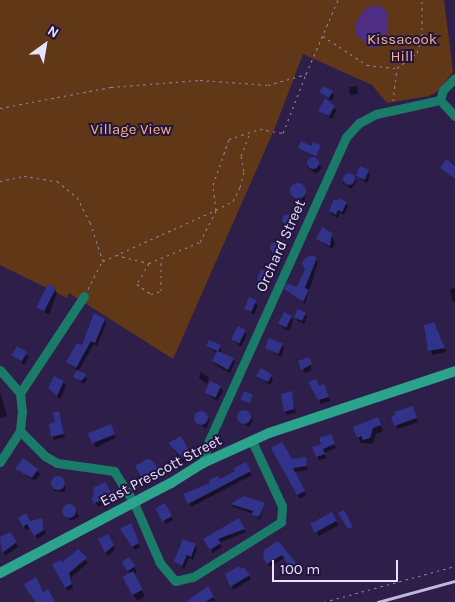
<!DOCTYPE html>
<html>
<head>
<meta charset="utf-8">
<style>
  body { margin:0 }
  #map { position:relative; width:455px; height:602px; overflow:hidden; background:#2d1f4a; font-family:Karla,sans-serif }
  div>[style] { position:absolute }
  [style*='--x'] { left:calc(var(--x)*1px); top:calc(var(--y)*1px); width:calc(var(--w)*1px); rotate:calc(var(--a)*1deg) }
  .green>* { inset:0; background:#603818 }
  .water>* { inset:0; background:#4f2e86 }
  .shadow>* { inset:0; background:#0007; transform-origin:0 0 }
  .building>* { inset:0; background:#313289; transform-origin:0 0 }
  .round { border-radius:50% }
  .path>* { height:1px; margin-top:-0.5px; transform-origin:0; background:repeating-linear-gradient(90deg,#8f85a8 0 2.5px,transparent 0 6.5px) }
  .street>* { height:9px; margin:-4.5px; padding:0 4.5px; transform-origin:4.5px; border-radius:4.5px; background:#1a7b69 }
  .secondary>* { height:10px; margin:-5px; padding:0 5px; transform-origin:5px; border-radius:5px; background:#2ca48d }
  .rail>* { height:2.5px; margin:-1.25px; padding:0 1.25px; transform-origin:1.25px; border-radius:1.25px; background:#c2b9d9 }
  span { translate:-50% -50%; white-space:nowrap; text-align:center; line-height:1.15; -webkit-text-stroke:4px #24153f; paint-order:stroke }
  .park-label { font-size:15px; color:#f7b382 }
  .street-label { font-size:15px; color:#eae3ff }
  .north { position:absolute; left:20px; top:20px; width:50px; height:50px; -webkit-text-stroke:4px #24153f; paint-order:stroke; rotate:32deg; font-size:14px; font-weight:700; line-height:20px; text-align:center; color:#eae3ff }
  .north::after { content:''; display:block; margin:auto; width:18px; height:22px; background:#eae3ff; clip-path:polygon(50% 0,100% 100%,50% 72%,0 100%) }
  .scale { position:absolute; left:272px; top:560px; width:126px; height:22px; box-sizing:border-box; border:2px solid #eae3ff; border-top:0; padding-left:6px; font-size:15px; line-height:18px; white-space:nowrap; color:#eae3ff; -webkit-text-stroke:4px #24153f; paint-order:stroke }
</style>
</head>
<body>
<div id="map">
  <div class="green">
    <i style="clip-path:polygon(0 0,444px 0,453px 72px,437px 92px,429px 96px,387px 103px,372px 85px,303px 54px,274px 130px,173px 359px,69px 293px,67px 298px,0 265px)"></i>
  </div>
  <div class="water">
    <i style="clip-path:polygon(379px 5px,387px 12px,388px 31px,380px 46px,371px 48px,356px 35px,356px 22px,366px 8px)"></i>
  </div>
  <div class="shadow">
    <i style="left:357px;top:86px;width:8px;height:8px;rotate:83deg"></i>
    <i style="clip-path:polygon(321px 92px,332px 92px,334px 96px,332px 101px)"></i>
    <i style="clip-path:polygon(334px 107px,336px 111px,332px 119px,320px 111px)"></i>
    <i style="clip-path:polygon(320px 146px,316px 158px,299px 148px)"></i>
    <i style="clip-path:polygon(312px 158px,322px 168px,316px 174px,307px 167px)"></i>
    <i style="clip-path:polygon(368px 171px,370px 175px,367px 183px,360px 179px,357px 175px)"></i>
    <i style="clip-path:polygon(347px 173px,357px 181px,351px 189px,343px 183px)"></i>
    <i style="clip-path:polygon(294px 184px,305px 190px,305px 202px,292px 197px,290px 193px)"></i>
    <i style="clip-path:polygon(346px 203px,348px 206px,344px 215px,340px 213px,338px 218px,332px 215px,330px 211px)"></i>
    <i style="clip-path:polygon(287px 214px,296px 224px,291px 230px,282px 223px)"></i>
    <i style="clip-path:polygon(331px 234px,335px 244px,332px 249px,318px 239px)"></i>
    <i style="clip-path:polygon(275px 242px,283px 249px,278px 259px,270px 252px)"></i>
    <i style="clip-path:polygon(316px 259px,318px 262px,305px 304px,286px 289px,296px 289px)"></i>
    <i style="clip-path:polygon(268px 273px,270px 277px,266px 287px,258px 280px)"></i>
    <i style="clip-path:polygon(455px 288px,455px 302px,453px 302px,450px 289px)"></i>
    <i style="clip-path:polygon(55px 289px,57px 293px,49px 315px,39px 308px)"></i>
    <i style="clip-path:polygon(249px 299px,258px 305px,254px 315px,245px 308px)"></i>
    <i style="clip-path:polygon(305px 314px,307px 317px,304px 324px,298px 321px,295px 317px)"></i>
    <i style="clip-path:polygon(291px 317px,293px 321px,289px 331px,283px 328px,280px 324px)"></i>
    <i style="clip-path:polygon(104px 320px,106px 324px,97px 346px,94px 344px,78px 372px,87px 379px,84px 384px,75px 377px,78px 371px,67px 362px)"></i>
    <i style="clip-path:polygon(426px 325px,436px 327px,446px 352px,432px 355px)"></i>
    <i style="clip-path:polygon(245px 331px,247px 335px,241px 347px,233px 340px)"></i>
    <i style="clip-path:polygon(282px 345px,284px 349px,281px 357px,266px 348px)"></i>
    <i style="clip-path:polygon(207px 346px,220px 346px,221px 353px,233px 359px,235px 362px,230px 373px,216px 365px,213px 361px,217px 353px)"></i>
    <i style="clip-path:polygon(18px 348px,29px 357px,24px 365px,13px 355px)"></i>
    <i style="clip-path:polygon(300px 362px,311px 362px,311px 371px,305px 373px)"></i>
    <i style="clip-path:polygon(201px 372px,209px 378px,207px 384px,199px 378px)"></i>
    <i style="clip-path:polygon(258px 376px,271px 376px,273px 380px,270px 385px)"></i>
    <i style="clip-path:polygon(64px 382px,66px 386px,60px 399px,50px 388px)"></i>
    <i style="clip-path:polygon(310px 383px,326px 389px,330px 401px,321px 404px)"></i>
    <i style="clip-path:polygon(220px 387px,223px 391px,217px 401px,206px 393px)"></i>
    <i style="clip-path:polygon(0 392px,7px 416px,0 418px)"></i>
    <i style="clip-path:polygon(291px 392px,296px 413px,287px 415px,285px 411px)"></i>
    <i style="clip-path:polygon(243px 410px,253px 420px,249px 427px,238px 421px)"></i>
    <i style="clip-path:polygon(414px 412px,418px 422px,398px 429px,392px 417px)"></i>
    <i style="clip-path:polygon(59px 413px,65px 437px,54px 440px,50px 425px,57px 423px)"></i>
    <i style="clip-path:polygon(198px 413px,210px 419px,206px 429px,195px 420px)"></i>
    <i style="clip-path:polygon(377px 419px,383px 431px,376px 434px,373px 444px,361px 443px,358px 437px)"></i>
    <i style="left:110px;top:426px;width:13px;height:22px;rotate:63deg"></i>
    <i style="clip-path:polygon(181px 438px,191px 457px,183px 462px,172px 447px)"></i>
    <i style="clip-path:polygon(332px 439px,336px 448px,324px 453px,326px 458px,319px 460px,314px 448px)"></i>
    <i style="clip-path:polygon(273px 448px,292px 460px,305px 459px,308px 470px,294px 472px,306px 495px,300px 499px)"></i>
    <i style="clip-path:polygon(23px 459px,40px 474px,35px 481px,16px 469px)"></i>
    <i style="clip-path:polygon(245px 463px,252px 475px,191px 507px,185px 495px,237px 472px)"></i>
    <i style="clip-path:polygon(157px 471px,159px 473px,145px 481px,144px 478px)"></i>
    <i style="clip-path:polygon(55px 477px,65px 481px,65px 492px,54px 491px)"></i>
    <i style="clip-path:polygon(104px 483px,113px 498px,98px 507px,93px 498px)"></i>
    <i style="clip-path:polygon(244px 497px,264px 504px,260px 520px,254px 514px,234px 507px,232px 505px)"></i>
    <i style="left:165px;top:505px;width:17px;height:8px;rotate:62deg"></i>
    <i style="clip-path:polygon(73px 506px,79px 517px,70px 521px,63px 509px)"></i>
    <i style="left:332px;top:514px;width:13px;height:22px;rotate:61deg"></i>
    <i style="clip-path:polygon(19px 518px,30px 522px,41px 519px,46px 534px,37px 539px,31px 527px,26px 530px)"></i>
    <i style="clip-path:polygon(238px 520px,246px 532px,219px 543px,222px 547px,213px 553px,205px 540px)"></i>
    <i style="clip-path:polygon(132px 528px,140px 547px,135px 550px,122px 529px)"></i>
    <i style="clip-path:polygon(10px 534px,18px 547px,5px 556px,0 538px)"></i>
    <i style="clip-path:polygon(107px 536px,115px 549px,108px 556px,99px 540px)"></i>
    <i style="clip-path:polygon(278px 542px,298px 569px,300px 572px,296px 575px,285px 557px,270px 567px,264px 557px)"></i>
    <i style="clip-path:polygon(195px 545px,197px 549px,193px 560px,189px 558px,184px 569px,176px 561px)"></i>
    <i style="clip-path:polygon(78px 550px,88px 563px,71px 577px,73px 588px,68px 591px,54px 565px,62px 564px)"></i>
    <i style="clip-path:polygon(129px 559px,137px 572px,133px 575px,145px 596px,137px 601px,124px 578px,130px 574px,123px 562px)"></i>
    <i style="clip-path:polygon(244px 568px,251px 579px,233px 590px,227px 575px)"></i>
    <i style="clip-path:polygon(208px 588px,215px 601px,193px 602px)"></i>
  </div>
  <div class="building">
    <i style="clip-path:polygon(323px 86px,333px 91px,329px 98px,319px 92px)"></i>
    <i style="clip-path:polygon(325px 98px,335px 106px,329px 116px,318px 111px)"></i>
    <i style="clip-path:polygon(301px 141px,311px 146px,313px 142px,321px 145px,316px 157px,298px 148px)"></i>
    <i class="round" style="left:307px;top:157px;width:12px;height:12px"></i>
    <i style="clip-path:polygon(446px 159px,455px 166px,455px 179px,440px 168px)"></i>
    <i style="left:360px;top:166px;width:10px;height:11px;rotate:24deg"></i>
    <i class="round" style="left:343px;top:173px;width:12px;height:12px"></i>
    <i class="round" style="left:290px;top:183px;width:16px;height:16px"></i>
    <i style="clip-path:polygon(339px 198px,347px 202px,342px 212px,338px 210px,336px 215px,329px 211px,334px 199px,338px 201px)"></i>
    <i class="round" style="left:282px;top:214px;width:12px;height:12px"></i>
    <i style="clip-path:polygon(322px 227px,332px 233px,330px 246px,316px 239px)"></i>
    <i class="round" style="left:270px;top:242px;width:12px;height:12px"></i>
    <i style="clip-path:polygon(312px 255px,317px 258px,308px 280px,305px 288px,309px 290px,303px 302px,284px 289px,287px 283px,296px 287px,298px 285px,305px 269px,302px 263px,305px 258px)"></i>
    <i style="left:261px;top:269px;width:9px;height:12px;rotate:21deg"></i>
    <i style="left:48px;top:284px;width:9px;height:26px;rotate:27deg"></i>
    <i style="left:249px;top:297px;width:8px;height:13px;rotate:23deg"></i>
    <i style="left:298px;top:309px;width:9px;height:9px;rotate:27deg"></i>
    <i style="left:284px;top:312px;width:9px;height:13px;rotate:27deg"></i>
    <i style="clip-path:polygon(94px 313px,105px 319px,95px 343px,91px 341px,76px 368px,66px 362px,77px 343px,82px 345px)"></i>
    <i style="clip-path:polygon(434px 322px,445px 348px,428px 351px,424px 325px)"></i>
    <i style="left:238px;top:326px;width:9px;height:15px;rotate:27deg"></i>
    <i style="left:269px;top:338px;width:15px;height:11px;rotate:23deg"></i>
    <i style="clip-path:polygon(209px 340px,221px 345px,218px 351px,234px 358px,228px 370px,212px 361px,217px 351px,206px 346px)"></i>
    <i style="left:17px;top:346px;width:12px;height:11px;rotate:31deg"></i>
    <i style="clip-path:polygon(309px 357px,312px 364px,301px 370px,298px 361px)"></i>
    <i style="clip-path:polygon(261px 368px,272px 375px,268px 382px,256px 376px)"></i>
    <i style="clip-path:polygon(77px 370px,86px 374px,82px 381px,73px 377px)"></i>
    <i style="clip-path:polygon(54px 376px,64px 381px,57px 396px,48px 388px)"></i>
    <i style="clip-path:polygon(316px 379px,319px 386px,324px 384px,329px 397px,318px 400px,308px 382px)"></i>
    <i style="left:210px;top:381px;width:12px;height:13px;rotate:24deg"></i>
    <i style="left:244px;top:391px;width:10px;height:9px;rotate:24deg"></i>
    <i style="clip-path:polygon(292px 391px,294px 409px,284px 412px,281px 394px)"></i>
    <i style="clip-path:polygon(413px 406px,417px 418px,394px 426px,391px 417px,395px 415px,394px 412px)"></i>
    <i class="round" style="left:237px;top:410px;width:14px;height:14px"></i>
    <i style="clip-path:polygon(59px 411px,64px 434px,51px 437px,49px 424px,55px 422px,53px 413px)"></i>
    <i class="round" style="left:194px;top:411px;width:14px;height:14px"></i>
    <i style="clip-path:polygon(378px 417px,381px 425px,373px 428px,370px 438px,363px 440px,361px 436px,357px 438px,353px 427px)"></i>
    <i style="left:111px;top:424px;width:11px;height:25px;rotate:68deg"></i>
    <i style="clip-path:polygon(331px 434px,335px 444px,323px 449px,325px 454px,316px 457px,312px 447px,321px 444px,319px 438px)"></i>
    <i style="clip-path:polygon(181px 436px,190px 453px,183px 459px,168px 443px)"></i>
    <i style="clip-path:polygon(282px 442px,292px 459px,306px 457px,307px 466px,293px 468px,305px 491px,297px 495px,271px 448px)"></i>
    <i style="clip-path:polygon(23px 458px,38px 469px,32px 478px,15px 469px)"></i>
    <i style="clip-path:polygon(147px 459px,152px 460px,158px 469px,142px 478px,135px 466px)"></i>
    <i style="clip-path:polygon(246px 462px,251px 471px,188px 504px,183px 494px,210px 483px,209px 480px,218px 476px,220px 479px,235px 471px,234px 468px)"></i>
    <i class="round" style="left:51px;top:476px;width:14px;height:14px"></i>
    <i style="clip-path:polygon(105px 482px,112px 494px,94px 504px,91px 498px,94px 496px,93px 488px)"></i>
    <i style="clip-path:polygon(244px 496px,265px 503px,259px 517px,252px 515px,253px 511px,230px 504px)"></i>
    <i style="left:165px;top:503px;width:15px;height:11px;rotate:62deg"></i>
    <i class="round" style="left:62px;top:504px;width:14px;height:14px"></i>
    <i style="clip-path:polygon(344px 510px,353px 527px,348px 529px,338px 513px)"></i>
    <i style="left:332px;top:512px;width:10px;height:25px;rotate:61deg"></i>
    <i style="clip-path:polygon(26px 513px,30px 521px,42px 518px,44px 530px,34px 536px,27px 524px,23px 527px,18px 518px)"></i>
    <i style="clip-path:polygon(239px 518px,245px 529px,218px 539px,221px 543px,210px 550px,203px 539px)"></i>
    <i style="clip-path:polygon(131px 523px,139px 543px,132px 547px,120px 529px)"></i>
    <i style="clip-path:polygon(10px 532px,17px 542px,2px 553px,0 537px)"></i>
    <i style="clip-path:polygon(108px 534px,114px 545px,105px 553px,98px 539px)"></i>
    <i style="clip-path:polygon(183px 539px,196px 544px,191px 557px,187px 555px,182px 566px,174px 561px)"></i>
    <i style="clip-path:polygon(278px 541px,300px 568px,293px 572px,282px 555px,267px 564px,263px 558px,264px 550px)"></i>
    <i style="clip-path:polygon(78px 549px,87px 558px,69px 573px,72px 584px,65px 588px,52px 564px,61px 560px,62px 562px)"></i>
    <i style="left:129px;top:557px;width:11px;height:9px;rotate:56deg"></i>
    <i style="clip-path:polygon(239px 566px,241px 569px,244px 567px,250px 575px,230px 587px,225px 574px)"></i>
    <i style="left:133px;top:571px;width:21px;height:12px;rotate:62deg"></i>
    <i style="clip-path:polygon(36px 577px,43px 592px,48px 589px,55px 602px,36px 602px,29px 593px,24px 584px)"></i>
    <i style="clip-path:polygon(208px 586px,214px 597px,205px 602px,186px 602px)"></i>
  </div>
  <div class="path">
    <i style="--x:323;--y:36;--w:53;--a:33.4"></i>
    <i style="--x:367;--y:65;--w:30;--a:6"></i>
    <i style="--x:393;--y:101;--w:33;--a:-83"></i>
    <i style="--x:397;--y:68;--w:25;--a:-37"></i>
    <i style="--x:417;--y:53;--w:18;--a:-74"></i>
    <i style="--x:422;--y:36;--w:36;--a:-90"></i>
    <i style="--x:0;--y:108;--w:113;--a:-10.7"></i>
    <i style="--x:111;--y:87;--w:89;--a:-4.5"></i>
    <i style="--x:200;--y:80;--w:68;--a:4.2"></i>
    <i style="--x:268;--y:85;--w:40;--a:-16"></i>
    <i style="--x:306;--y:74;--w:81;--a:-66.6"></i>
    <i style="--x:0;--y:181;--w:25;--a:-12"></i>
    <i style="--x:24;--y:176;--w:33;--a:9"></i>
    <i style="--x:57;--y:181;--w:26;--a:39"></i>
    <i style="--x:77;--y:197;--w:28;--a:63"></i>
    <i style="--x:90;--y:222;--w:41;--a:71.6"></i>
    <i style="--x:103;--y:261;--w:124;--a:-24.3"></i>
    <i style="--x:216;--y:210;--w:25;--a:-97"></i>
    <i style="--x:213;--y:185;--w:49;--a:-70.8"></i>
    <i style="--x:229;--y:139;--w:33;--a:-18"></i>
    <i style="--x:260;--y:129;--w:23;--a:10"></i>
    <i style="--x:283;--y:133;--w:63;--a:-68.7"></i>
    <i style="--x:116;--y:255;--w:34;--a:14"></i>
    <i style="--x:149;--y:263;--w:55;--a:-22.4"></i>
    <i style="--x:200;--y:242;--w:36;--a:-63"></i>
    <i style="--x:216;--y:210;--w:19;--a:-28"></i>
    <i style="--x:233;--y:201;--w:16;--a:-63"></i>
    <i style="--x:240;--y:187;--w:16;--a:-76"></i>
    <i style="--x:244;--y:171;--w:15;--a:-101"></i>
    <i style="--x:241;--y:156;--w:25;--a:-69"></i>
    <i style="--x:149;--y:263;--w:24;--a:120"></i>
    <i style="--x:137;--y:284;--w:17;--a:36"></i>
    <i style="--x:151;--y:294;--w:10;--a:-17"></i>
    <i style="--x:161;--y:291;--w:33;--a:-90"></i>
    <i style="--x:88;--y:289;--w:31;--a:-63"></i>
    <i style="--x:324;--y:602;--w:136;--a:-15.4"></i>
  </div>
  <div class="street">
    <i style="--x:440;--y:100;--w:22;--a:47"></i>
    <i style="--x:0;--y:370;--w:30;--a:49"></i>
    <i style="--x:20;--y:393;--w:18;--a:84"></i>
    <i style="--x:22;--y:411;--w:20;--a:96"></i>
    <i style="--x:20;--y:431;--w:37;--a:123"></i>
    <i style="--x:20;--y:393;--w:116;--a:-56.6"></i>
    <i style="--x:20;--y:431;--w:35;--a:45"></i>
    <i style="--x:45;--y:456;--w:14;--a:30"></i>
    <i style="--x:57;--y:463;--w:58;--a:8"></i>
    <i style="--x:114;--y:471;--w:38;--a:58"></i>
    <i style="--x:134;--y:503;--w:65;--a:66.6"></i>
    <i style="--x:160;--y:563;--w:23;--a:50"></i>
    <i style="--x:175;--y:581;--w:18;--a:-13"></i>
    <i style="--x:193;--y:577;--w:104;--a:-32"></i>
    <i style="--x:281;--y:522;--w:16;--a:-86"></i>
    <i style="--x:282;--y:506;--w:72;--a:-114.8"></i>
    <i style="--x:203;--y:463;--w:18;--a:-77"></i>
    <i style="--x:207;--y:445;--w:338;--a:-65.7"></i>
    <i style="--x:346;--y:137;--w:19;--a:-47"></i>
    <i style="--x:359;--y:123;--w:19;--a:-28"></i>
    <i style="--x:376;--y:114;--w:66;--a:-12.3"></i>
    <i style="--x:440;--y:100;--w:10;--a:-73"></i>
    <i style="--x:443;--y:90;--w:17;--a:-45"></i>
  </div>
  <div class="secondary">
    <i style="--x:0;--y:573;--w:193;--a:-27.8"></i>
    <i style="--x:171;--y:483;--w:38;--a:-32"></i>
    <i style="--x:203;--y:463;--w:72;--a:-24.4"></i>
    <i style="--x:269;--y:433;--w:196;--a:-18.4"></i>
  </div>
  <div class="rail">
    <i style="--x:378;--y:602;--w:80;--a:-15.3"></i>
  </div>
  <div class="park-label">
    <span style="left:402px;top:48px">Kissacook<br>Hill</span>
    <span style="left:131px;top:130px">Village View</span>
  </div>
  <div class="street-label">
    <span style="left:281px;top:246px;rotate:-66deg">Orchard Street</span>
    <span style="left:161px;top:471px;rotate:-28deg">East Prescott Street</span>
  </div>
  <div class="north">N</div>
  <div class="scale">100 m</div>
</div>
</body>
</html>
